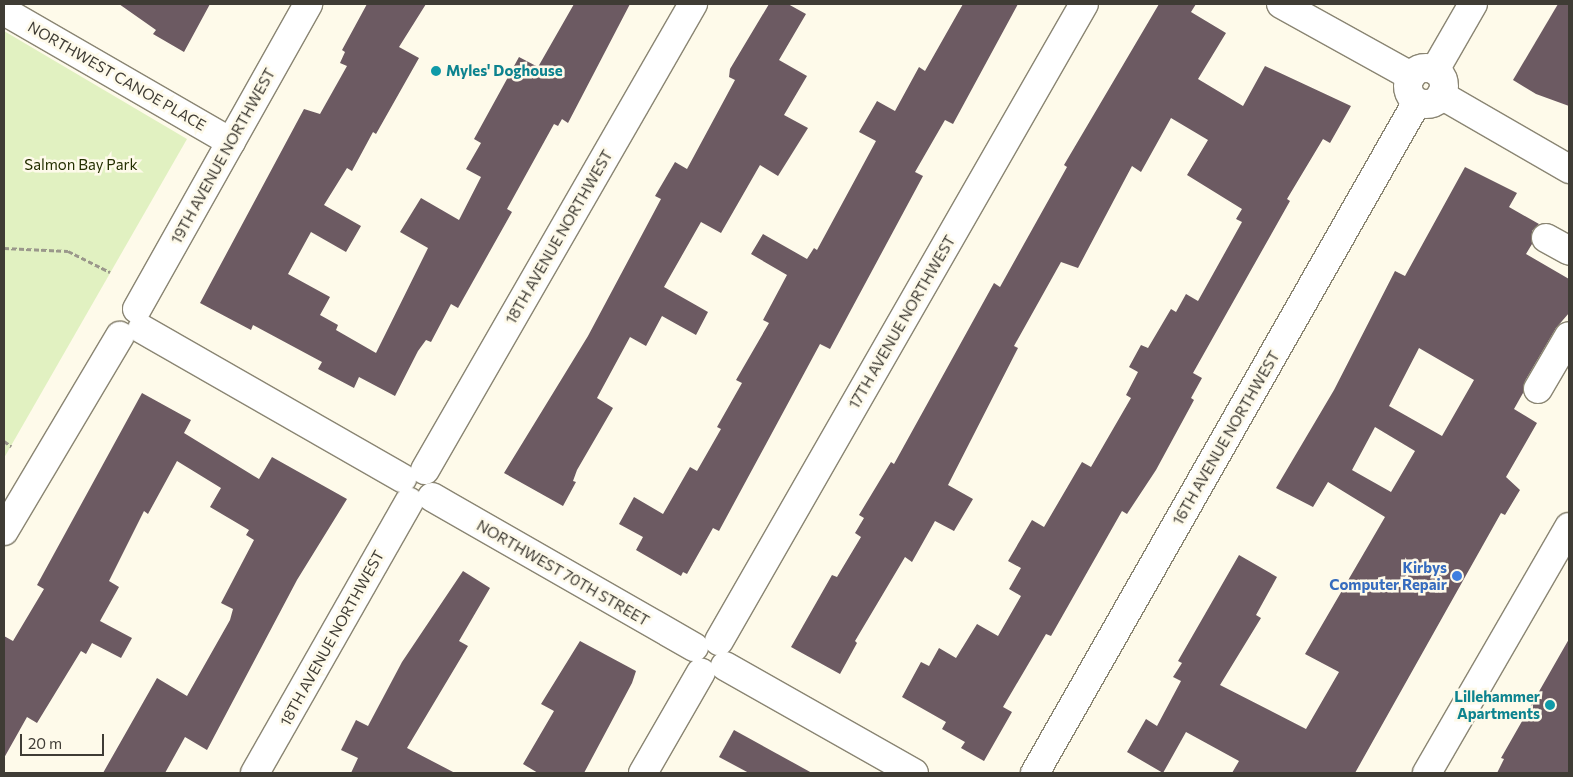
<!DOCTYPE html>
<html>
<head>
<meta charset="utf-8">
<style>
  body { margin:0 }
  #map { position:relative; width:1573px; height:777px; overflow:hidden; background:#fefaea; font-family:Commissioner,sans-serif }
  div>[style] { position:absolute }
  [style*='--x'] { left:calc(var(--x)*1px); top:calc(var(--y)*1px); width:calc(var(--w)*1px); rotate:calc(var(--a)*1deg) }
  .green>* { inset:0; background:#e1f1c1 }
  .building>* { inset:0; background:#6c5a62 }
  .path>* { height:3px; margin-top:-1.5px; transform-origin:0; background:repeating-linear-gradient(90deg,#9a978b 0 5px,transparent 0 7.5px) }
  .roads { filter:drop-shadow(1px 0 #8a8573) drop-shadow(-1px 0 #8a8573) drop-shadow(0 1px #8a8573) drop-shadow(0 -1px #8a8573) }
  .minor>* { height:28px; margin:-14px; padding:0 14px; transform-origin:14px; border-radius:14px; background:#fff }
  .minor>.ring { margin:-14px; padding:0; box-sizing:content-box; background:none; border:28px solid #fff; border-radius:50% }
  .major>* { height:28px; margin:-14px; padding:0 14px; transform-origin:14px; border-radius:14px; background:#fff }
  .dots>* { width:14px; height:14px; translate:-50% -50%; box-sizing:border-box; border:2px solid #fefaea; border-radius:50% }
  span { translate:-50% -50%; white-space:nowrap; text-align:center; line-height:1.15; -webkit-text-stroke:5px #fefaea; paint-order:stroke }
  .culture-label { font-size:15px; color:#0d838f; font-weight:700 }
  .left { translate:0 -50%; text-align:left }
  .right { translate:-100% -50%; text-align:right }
  .street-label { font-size:15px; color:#3f3c35 }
  .park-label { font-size:15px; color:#242f00 }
  .shop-label { font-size:15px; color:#366cbe; font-weight:700 }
  .frame { position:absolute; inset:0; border:5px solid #3f3c35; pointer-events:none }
  .scale { position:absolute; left:20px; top:734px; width:84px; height:22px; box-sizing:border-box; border:2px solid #3f3c35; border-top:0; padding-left:6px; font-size:15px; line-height:18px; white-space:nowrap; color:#3f3c35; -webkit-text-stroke:4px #fefaea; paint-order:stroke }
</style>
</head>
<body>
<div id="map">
  <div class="green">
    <i style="clip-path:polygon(4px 31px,187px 139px,4px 458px)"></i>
  </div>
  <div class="building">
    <i style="clip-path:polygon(119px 4px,210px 4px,184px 52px,153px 34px,156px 30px)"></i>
    <i style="clip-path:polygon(367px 4px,426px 4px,399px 47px,419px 58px,376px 134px,373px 132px,352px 171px,347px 168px,324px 205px,361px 226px,346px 252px,311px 232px,288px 274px,330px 297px,320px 315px,338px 325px,336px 330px,376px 353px,428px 248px,400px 232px,421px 198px,459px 220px,481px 177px,466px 169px,481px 143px,474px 139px,519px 57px,538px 67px,574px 4px,630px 4px,568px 123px,562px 119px,558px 126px,554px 124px,507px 209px,512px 212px,458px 308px,451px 304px,431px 342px,426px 340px,418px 351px,395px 396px,359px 377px,354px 388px,318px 369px,322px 362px,253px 325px,251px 330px,200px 303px,304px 109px,320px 114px,347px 66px,340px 63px,345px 52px,342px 50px)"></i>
    <i style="clip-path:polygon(769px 4px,788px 4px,806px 14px,779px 60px,807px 76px,784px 115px,808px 128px,778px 176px,760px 165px,721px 233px,701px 222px,664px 287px,708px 312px,696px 335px,662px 316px,646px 346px,630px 337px,597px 398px,613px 408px,577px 470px,573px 481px,576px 482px,563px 506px,504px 473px,588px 336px,661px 199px,655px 196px,675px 162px,687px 169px,735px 80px,729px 77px,730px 69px)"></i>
    <i style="clip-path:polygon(963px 4px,1018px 4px,953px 124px,945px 120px,915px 172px,923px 176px,830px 349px,820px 344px,719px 531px,713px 528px,687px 574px,683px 572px,681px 576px,636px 550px,643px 537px,619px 524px,634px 497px,663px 514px,690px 467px,697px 471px,721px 429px,717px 427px,742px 383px,736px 380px,769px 323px,763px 320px,787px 275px,751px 254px,763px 234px,807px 259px,814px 248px,817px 250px,876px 141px,859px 132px,877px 101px,895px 111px,919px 67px,925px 71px)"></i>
    <i style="clip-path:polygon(1159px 4px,1196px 4px,1191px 12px,1226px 33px,1198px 79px,1243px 106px,1265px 66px,1351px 106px,1330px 143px,1323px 139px,1287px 199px,1290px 201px,1193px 373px,1202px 378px,1191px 398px,1194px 400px,1156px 470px,1127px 514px,1122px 511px,1051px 636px,1046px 634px,1003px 707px,1012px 712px,984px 761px,961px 748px,965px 742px,942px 729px,946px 722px,902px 697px,921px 662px,929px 666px,939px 648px,956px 658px,977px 624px,998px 636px,1021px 596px,1009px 589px,1021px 568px,1008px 561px,1032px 520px,1044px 527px,1082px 462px,1091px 467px,1131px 398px,1126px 395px,1138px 372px,1129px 367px,1141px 345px,1148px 348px,1171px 309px,1176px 312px,1186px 294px,1198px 301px,1242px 222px,1236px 219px,1242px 209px,1187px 175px,1208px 140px,1171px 118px,1141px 172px,1132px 166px,1078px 268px,1061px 262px,1014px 346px,1018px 348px,948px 485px,973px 499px,954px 531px,935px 521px,912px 562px,905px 557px,855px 641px,857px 643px,840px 674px,791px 647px,832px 575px,837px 577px,861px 537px,855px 533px,864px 518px,859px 515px,891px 462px,894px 464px,994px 283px,1000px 287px,1067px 167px,1064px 165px)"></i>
    <i style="clip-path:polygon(1558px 4px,1569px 4px,1569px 106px,1536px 94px,1513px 80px)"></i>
    <i style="clip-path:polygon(evenodd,1465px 167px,1517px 193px,1509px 207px,1539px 224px,1532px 231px,1532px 244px,1526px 254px,1569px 279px,1569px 313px,1556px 328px,1525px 381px,1523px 393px,1514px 409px,1537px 423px,1506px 477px,1520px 490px,1505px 515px,1501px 513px,1355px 773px,1232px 773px,1239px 761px,1186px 732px,1163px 773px,1127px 752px,1146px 719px,1157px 726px,1181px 681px,1173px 677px,1182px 663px,1178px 661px,1239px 555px,1277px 577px,1256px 615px,1261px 618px,1220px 685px,1306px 729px,1339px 672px,1305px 654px,1385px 517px,1328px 482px,1313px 507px,1276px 488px,1334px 390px,1395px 271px,1405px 276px,1465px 167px,1419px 348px,1474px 380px,1442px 436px,1389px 406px,1419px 348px,1465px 167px,1375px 427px,1415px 451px,1391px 492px,1352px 470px,1375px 427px)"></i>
    <i style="clip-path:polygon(142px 393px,191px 420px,184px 433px,259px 479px,272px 457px,347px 499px,297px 580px,207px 750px,185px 737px,165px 773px,103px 773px,157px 678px,187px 696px,230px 620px,233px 609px,221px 603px,254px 540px,246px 535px,249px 530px,210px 507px,221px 488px,177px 461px,148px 514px,144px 511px,109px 581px,119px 587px,100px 621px,132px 638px,121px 658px,92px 643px,86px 654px,81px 651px,37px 723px,27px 717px,4px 758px,4px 636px,13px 641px,44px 589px,37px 585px)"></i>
    <i style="clip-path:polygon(463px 571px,490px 588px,459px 641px,468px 646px,407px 748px,455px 773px,351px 773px,358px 758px,341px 750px,356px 720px,368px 726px,402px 662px)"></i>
    <i style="clip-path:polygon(1569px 639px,1569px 773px,1497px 773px,1504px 759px,1501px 758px)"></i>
    <i style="clip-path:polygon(580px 641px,636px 671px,632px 683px,584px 773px,538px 773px,523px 764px,554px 711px,541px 704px)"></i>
    <i style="clip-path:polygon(734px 730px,812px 773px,749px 773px,719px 757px)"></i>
  </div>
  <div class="path">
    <i style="--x:4;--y:248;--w:64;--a:2.7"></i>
    <i style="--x:68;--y:251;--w:47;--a:26.6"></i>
    <i style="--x:4;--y:441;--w:9;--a:36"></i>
  </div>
  <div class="roads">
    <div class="minor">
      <i style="--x:1281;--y:4;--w:149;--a:29"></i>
      <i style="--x:4;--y:11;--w:262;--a:30"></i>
      <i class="ring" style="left:1408px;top:68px;width:8px;height:8px"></i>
      <i style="--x:1435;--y:70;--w:76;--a:-60.1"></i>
      <i style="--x:1441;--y:95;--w:148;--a:30"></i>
      <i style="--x:1546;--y:238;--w:26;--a:29"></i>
      <i style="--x:137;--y:309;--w:350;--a:-60.7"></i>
      <i style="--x:142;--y:329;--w:300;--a:29.8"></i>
      <i style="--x:1538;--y:389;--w:61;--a:-59.7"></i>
      <i style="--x:425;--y:470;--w:538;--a:-60.1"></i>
      <i style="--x:432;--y:497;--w:302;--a:29.8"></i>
      <i style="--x:4;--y:531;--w:227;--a:-59.3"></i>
      <i style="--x:719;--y:641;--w:734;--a:-60.19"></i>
      <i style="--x:725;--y:666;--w:217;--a:29.5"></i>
      <i style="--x:255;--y:773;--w:312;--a:-60.4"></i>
      <i style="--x:643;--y:773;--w:116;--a:-60.1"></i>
      <i style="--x:1035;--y:773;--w:772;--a:-60.35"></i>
    </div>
    <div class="major">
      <i style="--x:1427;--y:773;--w:284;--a:-60"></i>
    </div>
  </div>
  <div class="dots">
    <i style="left:436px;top:71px;background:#0f9aa8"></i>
    <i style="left:1457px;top:576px;background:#3f7fe0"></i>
    <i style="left:1550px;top:705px;background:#0f9aa8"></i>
  </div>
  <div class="culture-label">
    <span class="left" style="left:446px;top:71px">Myles' Doghouse</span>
    <span class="right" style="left:1540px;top:705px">Lillehammer<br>Apartments</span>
  </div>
  <div class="street-label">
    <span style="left:117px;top:76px;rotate:30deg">NORTHWEST CANOE PLACE</span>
    <span style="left:223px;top:156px;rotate:-61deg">19TH AVENUE NORTHWEST</span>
    <span style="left:559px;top:237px;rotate:-60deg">18TH AVENUE NORTHWEST</span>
    <span style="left:902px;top:322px;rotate:-60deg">17TH AVENUE NORTHWEST</span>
    <span style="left:1226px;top:438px;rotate:-60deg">16TH AVENUE NORTHWEST</span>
    <span style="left:563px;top:573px;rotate:30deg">NORTHWEST 70TH STREET</span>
    <span style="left:332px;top:638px;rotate:-61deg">18TH AVENUE NORTHWEST</span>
  </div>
  <div class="park-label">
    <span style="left:81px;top:165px">Salmon Bay Park</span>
  </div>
  <div class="shop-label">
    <span class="right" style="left:1447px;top:576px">Kirbys<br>Computer Repair</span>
  </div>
  <div class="frame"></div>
  <div class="scale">20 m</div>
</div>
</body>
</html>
